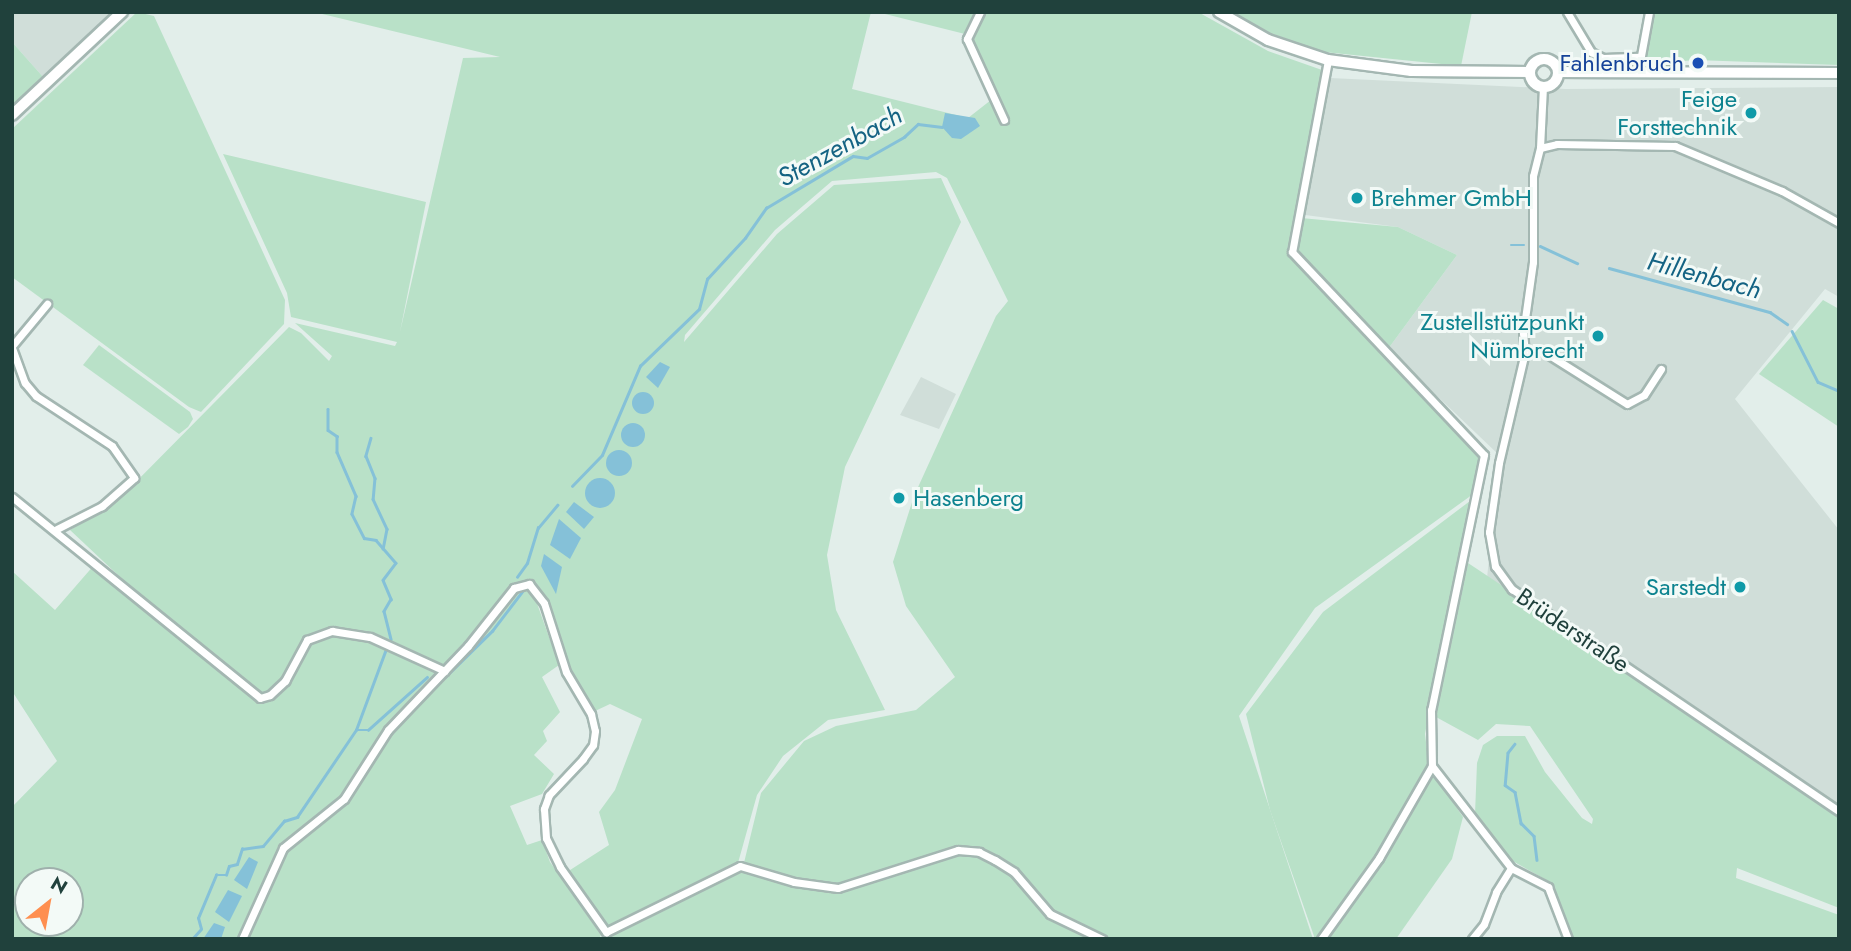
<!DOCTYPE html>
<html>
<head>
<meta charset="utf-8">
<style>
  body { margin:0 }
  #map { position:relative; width:1851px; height:951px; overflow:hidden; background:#e2eeea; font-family:Jost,sans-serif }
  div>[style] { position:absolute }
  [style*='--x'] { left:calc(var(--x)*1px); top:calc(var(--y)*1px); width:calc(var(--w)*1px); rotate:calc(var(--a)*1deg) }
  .built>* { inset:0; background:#d0ded9 }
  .green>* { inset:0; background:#b9e1c8 }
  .water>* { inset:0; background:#85c1d8 }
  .round { border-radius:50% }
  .stream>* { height:2.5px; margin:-1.25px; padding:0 1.25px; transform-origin:1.25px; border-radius:1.25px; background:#85c1d8 }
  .roads { filter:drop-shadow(2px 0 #a4b7b2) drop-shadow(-2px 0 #a4b7b2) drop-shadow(0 2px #a4b7b2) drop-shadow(0 -2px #a4b7b2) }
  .minor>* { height:7px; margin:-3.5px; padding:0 3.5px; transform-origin:3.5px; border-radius:3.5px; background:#fff }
  .secondary>* { height:10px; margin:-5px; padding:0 5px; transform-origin:5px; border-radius:5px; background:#fff }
  .secondary>.ring { margin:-5px; padding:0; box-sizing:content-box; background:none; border:10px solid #fff; border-radius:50% }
  .dots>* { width:19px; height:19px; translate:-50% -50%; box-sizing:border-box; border:4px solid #f3faf7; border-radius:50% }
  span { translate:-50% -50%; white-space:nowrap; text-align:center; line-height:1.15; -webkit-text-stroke:6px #f3faf7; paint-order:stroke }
  .transit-label { font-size:24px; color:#164399 }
  .right { translate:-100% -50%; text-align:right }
  .culture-label { font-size:24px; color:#0d838f }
  .left { translate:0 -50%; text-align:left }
  .street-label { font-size:24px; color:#20413c }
  .water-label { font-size:26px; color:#146383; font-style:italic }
  .frame { position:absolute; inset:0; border:14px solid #20413c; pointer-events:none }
  .north { position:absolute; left:14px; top:867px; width:70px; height:70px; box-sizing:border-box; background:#f3faf7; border:2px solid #9fb0ac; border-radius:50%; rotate:31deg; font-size:19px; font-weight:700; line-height:28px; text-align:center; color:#20413c }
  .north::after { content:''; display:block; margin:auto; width:24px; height:32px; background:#fe8f50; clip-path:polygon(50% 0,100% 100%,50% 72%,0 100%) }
</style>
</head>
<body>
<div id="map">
  <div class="built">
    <i style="clip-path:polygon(12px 12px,115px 12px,44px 78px,12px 42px)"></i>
    <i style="clip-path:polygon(1330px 78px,1566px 89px,1839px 87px,1839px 297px,1825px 289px,1735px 399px,1839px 530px,1839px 807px,1487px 578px,1500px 456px,1388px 349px,1457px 255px,1398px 227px,1305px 215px)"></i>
    <i style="clip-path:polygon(921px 377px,956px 394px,939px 429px,900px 415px)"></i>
  </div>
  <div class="green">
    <i style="clip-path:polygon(137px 12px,154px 16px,285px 300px,284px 324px,201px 412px,189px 407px,12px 277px,12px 129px)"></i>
    <i style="clip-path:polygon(evenodd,314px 12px,871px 12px,852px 89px,968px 118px,991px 100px,969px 35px,877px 12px,1198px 12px,1268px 51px,1322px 70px,1301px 218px,1398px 227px,1457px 255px,1388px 349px,1484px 455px,1476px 492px,1315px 608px,1239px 716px,1313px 939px,607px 939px,723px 876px,742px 871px,761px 793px,804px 741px,836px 726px,916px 710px,955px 677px,906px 606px,893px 562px,914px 496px,996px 316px,1008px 301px,947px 178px,936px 172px,832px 181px,775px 230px,685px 335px,684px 342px,777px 234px,834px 185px,941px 178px,961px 222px,845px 467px,827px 555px,836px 610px,885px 710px,828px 720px,783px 756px,757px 795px,738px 863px,606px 929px,567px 872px,609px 845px,599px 812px,615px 790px,642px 719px,610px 704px,593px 712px,568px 671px,544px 598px,534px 595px,559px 665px,542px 677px,560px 712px,543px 731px,547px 741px,534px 755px,554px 774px,542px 794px,510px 806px,527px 845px,542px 840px,550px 862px,601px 935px,599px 939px,12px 939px,12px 807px,57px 761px,12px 691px,12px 571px,55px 610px,95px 564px,224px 671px,208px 650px,154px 609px,70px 530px,121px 497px,289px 327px,301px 333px,329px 361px,332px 356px,295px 323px,395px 346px,397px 342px,291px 317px,287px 293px,223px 154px,426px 202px,400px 332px,463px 58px,500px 57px,314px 12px,28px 881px,70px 881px,70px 923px,28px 923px,28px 881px)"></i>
    <i style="clip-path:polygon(1231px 12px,1472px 12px,1461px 66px,1324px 52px,1267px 32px)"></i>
    <i style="clip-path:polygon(1655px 12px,1839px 12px,1839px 65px,1695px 60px,1650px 64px,1644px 59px)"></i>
    <i style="clip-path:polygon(12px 42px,44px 78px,12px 107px)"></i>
    <i style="clip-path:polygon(1823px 300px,1839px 309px,1839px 427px,1759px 374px)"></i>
    <i style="clip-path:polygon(99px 345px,190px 412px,193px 419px,188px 427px,179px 434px,83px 365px)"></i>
    <i style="clip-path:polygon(1470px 501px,1425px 734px,1429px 766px,1376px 858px,1315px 939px,1270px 810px,1246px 714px,1323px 612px)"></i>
    <i style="clip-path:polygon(1468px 563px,1839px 810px,1839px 908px,1737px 868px,1736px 878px,1839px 915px,1839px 939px,1571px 939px,1550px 882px,1509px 859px,1475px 814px,1477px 763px,1483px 745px,1497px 736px,1525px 736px,1545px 772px,1582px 818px,1592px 824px,1593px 819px,1530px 726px,1496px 724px,1478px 740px,1436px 717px)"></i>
    <i style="clip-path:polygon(1432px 772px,1463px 817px,1452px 859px,1396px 939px,1325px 939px)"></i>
  </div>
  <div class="water">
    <i style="clip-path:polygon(945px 113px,975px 118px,980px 126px,961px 139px,952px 138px,942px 127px)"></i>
    <i style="clip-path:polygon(660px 362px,670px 367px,658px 388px,646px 377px)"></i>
    <i class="round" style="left:632px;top:392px;width:22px;height:22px"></i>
    <i class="round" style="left:621px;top:423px;width:24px;height:24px"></i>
    <i class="round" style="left:606px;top:450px;width:26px;height:26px"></i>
    <i class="round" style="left:585px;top:478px;width:30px;height:30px"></i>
    <i style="clip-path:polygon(574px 502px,594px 517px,584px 529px,566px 512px)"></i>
    <i style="clip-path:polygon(559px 519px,581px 538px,570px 559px,550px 545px)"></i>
    <i style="clip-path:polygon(544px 554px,562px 567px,556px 594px,541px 566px)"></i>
    <i style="clip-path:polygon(249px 857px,258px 862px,247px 889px,234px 880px)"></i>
    <i style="clip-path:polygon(228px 890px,242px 896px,229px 922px,215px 912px)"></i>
    <i style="clip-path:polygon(214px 923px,225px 927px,221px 939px,203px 939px)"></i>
  </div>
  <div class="stream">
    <i style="--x:1511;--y:245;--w:13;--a:0"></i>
    <i style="--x:1540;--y:246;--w:41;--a:24.7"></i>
    <i style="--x:1609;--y:268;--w:167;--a:15.3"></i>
    <i style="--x:1770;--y:312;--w:21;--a:35"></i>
    <i style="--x:1792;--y:331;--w:57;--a:63"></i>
    <i style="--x:1818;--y:382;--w:23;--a:23"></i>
    <i style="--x:328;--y:409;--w:21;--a:90"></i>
    <i style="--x:328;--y:430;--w:11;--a:34"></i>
    <i style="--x:337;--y:436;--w:16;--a:90"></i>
    <i style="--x:337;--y:452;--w:48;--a:66.6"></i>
    <i style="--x:356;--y:496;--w:18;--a:103"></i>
    <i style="--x:352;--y:514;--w:27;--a:63"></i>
    <i style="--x:364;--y:538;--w:12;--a:9"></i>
    <i style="--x:376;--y:540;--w:30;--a:49"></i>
    <i style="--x:396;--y:563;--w:21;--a:127"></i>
    <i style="--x:383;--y:580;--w:21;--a:67"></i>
    <i style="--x:391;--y:599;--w:14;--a:120"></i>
    <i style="--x:384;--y:611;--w:29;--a:76"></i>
    <i style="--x:371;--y:438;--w:19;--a:106"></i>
    <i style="--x:366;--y:456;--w:24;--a:68"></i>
    <i style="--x:375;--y:478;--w:21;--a:95"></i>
    <i style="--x:373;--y:499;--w:33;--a:65"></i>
    <i style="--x:387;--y:529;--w:20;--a:101"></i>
    <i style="--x:572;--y:486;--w:43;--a:-45.9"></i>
    <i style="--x:602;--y:455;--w:97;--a:-66.9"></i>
    <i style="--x:640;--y:366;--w:82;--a:-44"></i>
    <i style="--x:699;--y:309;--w:31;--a:-75"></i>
    <i style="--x:707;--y:279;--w:56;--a:-47.2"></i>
    <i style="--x:745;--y:238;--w:37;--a:-55"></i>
    <i style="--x:766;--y:208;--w:101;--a:-30.9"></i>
    <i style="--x:853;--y:156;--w:14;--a:8"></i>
    <i style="--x:867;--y:158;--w:43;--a:-29.6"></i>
    <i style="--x:904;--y:137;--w:19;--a:-43"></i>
    <i style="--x:918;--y:124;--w:24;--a:7"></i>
    <i style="--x:517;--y:577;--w:17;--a:-54"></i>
    <i style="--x:527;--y:563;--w:37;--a:-73"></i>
    <i style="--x:538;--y:528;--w:30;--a:-50"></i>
    <i style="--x:445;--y:677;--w:66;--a:-44.4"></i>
    <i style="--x:492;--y:631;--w:53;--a:-52.7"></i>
    <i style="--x:356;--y:730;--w:86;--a:-69.7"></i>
    <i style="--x:1515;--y:744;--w:11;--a:128"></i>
    <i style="--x:1508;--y:753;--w:32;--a:95"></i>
    <i style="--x:1505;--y:785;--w:12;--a:35"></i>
    <i style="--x:1515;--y:792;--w:32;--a:79"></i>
    <i style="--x:1521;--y:823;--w:18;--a:45"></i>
    <i style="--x:1534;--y:836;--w:24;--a:83"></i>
    <i style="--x:192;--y:939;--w:13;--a:-48"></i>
    <i style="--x:201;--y:929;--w:11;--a:-105"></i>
    <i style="--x:198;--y:918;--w:47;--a:-67.3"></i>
    <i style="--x:216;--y:875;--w:10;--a:0"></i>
    <i style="--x:226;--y:875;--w:9;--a:-72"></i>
    <i style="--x:229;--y:866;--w:8;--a:-14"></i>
    <i style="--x:237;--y:864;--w:16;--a:-72"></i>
    <i style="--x:242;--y:849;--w:21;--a:-8"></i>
    <i style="--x:263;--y:846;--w:33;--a:-50"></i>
    <i style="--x:284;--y:821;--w:14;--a:-17"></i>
    <i style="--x:297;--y:817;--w:105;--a:-55.9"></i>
    <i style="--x:356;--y:730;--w:12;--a:0"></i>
    <i style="--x:368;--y:730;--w:79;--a:-41.9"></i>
  </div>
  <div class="roads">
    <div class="minor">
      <i style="--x:980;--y:12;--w:30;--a:116"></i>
      <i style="--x:967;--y:39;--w:89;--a:65.4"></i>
      <i style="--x:1567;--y:12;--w:47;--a:59"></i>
      <i style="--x:1591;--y:52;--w:13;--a:27"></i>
      <i style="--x:1603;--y:58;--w:37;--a:-2"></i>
      <i style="--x:1328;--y:60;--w:195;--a:100.6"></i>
      <i style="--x:1292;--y:252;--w:279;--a:46.6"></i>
      <i style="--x:1484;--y:455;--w:260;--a:101.7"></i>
      <i style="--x:1431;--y:710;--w:56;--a:89"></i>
      <i style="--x:1432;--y:766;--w:129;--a:52.2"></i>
      <i style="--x:1511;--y:868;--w:42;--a:27.2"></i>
      <i style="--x:1548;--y:887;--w:56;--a:69"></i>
      <i style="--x:1638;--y:72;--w:61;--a:-79.6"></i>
      <i style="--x:1540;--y:148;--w:61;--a:-87.2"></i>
      <i style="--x:12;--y:346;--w:55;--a:-50.2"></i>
      <i style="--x:12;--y:348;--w:37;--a:70"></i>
      <i style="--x:25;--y:383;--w:17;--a:50"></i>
      <i style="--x:36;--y:396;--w:91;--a:33.3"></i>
      <i style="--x:112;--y:446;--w:39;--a:55"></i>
      <i style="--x:134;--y:478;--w:43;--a:138.8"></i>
      <i style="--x:102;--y:506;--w:51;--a:152.9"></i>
      <i style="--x:1525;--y:352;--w:114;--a:103.2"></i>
      <i style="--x:1499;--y:463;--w:70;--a:98.2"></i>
      <i style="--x:1489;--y:532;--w:35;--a:80"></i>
      <i style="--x:1495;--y:566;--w:29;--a:54"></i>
      <i style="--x:1512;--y:589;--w:395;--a:34.2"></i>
      <i style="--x:1661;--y:369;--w:31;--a:123"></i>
      <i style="--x:1644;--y:395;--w:19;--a:152"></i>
      <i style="--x:1627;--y:404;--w:99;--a:-147.8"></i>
      <i style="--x:1543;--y:351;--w:18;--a:177"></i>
      <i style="--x:1525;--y:352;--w:19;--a:-96"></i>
      <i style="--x:1523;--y:333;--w:72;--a:-82"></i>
      <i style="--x:1533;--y:262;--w:86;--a:-90"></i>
      <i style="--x:1533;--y:176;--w:29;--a:-76"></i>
      <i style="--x:1540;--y:148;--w:17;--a:-13"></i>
      <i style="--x:1557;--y:144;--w:118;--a:1"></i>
      <i style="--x:1675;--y:146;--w:116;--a:22.8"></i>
      <i style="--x:1782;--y:191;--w:65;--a:29.3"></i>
      <i style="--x:12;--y:497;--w:319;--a:39"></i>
      <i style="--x:260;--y:698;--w:10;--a:-17"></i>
      <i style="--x:270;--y:695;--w:21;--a:-43"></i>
      <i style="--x:285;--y:681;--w:47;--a:-61.8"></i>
      <i style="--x:307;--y:640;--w:27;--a:-20"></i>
      <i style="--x:332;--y:631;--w:38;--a:9"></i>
      <i style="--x:370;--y:637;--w:82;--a:24.4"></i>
      <i style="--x:242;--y:939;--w:100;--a:-65.7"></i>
      <i style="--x:283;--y:848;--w:78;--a:-38.8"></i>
      <i style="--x:344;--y:799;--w:82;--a:-57.5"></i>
      <i style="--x:388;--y:730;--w:116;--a:-46.4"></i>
      <i style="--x:468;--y:646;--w:74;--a:-51.6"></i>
      <i style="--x:514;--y:588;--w:16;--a:-15"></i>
      <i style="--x:529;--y:584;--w:24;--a:52"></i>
      <i style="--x:544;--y:603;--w:72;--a:72.3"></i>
      <i style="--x:566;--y:672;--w:49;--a:59.2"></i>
      <i style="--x:591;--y:714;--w:17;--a:77"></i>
      <i style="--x:595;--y:731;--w:14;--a:98"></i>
      <i style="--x:593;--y:745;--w:17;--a:126"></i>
      <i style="--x:583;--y:759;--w:50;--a:133.4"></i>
      <i style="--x:549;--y:795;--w:15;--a:110"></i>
      <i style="--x:544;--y:809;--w:29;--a:86"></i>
      <i style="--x:546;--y:838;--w:32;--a:64"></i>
      <i style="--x:560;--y:867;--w:80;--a:54.7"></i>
      <i style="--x:606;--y:932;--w:149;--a:-26.2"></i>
      <i style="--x:740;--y:866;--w:56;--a:16.5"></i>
      <i style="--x:794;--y:882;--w:44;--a:7.8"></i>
      <i style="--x:838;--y:888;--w:126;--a:-17.6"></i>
      <i style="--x:958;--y:850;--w:21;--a:5"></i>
      <i style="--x:979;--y:852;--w:18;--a:27"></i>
      <i style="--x:995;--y:860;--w:22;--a:32"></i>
      <i style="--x:1014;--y:872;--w:55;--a:49.4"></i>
      <i style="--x:1050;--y:914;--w:58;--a:25.7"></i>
      <i style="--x:1321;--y:939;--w:100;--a:-54.4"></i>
      <i style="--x:1379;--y:858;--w:106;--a:-60.1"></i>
      <i style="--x:1472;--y:939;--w:19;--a:-51"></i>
      <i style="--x:1484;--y:924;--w:34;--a:-69"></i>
      <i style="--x:1496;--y:892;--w:28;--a:-58"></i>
    </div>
    <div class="secondary">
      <i style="--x:1219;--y:12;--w:56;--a:29.7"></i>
      <i style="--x:1268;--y:40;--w:63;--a:18.4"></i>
      <i style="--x:1328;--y:60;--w:84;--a:7.5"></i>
      <i style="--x:1411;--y:71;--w:119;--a:0.5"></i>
      <i class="ring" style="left:1530px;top:59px;width:18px;height:18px"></i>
      <i style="--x:1558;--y:72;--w:281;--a:0.2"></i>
      <i style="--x:12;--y:115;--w:151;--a:-43.1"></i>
    </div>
  </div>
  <div class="dots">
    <i style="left:1698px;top:63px;background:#1a4fb4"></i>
    <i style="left:1751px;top:113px;background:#0f9aa8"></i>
    <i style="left:1357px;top:198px;background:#0f9aa8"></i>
    <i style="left:1598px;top:336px;background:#0f9aa8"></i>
    <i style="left:899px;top:498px;background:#0f9aa8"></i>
    <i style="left:1740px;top:587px;background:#0f9aa8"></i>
  </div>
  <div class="transit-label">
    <span class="right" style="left:1684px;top:63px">Fahlenbruch</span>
  </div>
  <div class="culture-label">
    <span class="right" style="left:1737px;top:113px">Feige<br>Forsttechnik</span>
    <span class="left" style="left:1371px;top:198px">Brehmer GmbH</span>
    <span class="right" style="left:1584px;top:336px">Zustellstützpunkt<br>Nümbrecht</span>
    <span class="left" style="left:913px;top:498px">Hasenberg</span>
    <span class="right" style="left:1726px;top:587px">Sarstedt</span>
  </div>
  <div class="street-label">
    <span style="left:1573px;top:630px;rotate:34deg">Brüderstraße</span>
  </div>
  <div class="water-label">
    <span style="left:840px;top:147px;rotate:-29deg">Stenzenbach</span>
    <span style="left:1704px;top:276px;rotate:15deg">Hillenbach</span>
  </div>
  <div class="frame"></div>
  <div class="north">N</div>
</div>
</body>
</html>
